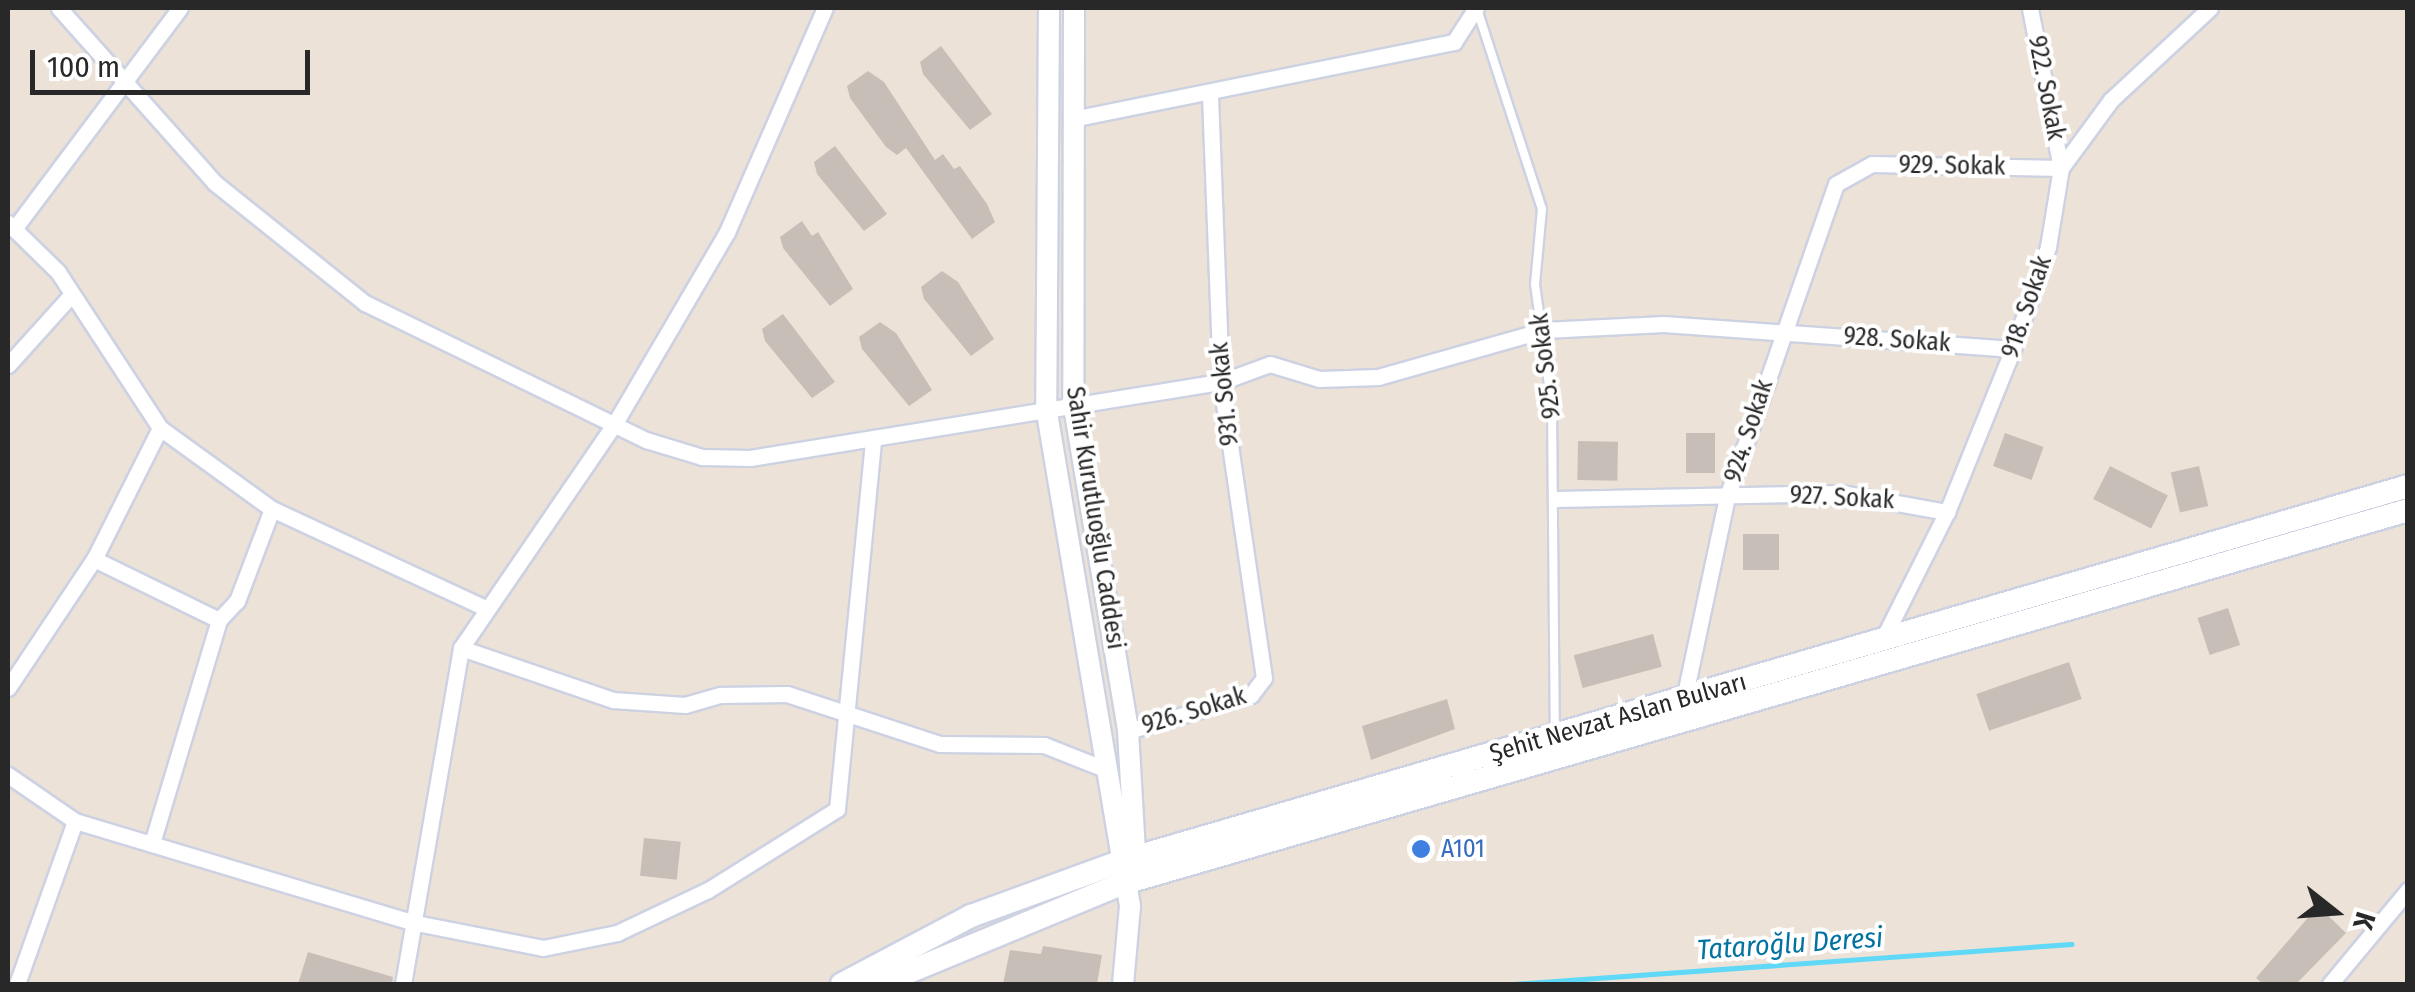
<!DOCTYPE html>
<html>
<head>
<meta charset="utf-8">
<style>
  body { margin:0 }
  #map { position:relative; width:2415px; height:992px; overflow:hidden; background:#ece2d7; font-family:"Fira Sans Condensed",sans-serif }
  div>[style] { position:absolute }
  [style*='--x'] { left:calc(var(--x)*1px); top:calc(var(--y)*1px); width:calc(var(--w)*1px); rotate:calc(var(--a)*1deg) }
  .stream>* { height:5px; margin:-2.5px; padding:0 2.5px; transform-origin:2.5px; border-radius:2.5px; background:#60d8f8 }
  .building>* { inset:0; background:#c7bfb7; transform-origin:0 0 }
  .roads { filter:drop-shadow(2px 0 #cdd2e3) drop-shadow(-2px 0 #cdd2e3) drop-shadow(0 2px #cdd2e3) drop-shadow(0 -2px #cdd2e3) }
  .service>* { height:8px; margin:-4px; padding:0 4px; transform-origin:4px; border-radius:4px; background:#fff }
  .minor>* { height:15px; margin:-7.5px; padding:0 7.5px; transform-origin:7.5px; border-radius:7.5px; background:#fff }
  .tertiary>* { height:20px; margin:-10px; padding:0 10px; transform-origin:10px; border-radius:10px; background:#fff }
  .secondary>* { height:22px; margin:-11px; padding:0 11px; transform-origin:11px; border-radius:11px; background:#fff }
  .dots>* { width:28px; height:28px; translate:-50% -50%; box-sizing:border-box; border:5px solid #fff; border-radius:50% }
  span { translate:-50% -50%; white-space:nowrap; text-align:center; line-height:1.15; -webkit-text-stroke:8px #fff; paint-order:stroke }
  .street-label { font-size:25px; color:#282828 }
  .shop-label { font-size:25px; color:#366cbe }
  .left { translate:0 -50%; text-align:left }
  .water-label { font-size:28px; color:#0272a1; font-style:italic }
  .frame { position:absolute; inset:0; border:10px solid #282828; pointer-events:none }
  .north { position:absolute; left:2285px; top:862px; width:100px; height:100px; -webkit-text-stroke:8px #fff; paint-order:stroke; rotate:107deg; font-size:28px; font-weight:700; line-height:40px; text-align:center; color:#282828 }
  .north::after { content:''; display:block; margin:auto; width:35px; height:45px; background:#282828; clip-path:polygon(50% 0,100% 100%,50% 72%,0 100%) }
  .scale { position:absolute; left:30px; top:50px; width:280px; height:45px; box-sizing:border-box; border:5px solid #282828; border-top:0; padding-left:12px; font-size:30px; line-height:35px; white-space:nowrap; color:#282828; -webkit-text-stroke:8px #fff; paint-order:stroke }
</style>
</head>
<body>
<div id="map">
  <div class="stream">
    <i style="--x:1512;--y:984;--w:561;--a:-4.09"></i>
  </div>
  <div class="building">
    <i style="clip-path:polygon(941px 46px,992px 114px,970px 130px,923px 74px,920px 62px)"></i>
    <i style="clip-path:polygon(868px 71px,884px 82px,935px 160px,943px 154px,954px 169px,960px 166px,987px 204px,995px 222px,972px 239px,906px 148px,897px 155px,886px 147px,850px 98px,847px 86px)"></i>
    <i style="clip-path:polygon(835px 146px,887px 214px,864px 231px,817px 174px,814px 162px)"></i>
    <i style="clip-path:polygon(802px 221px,812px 236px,818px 232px,853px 289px,830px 306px,783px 248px,780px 237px)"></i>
    <i style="clip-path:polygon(942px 271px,958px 282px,994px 339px,971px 356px,924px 299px,921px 287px)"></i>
    <i style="clip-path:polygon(783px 314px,835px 382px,812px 398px,765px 341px,762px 329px)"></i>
    <i style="clip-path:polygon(880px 322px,896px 333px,932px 390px,909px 406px,862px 349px,859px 337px)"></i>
    <i style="left:1715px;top:433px;width:40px;height:29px;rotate:90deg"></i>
    <i style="left:2005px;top:433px;width:41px;height:35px;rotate:20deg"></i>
    <i style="left:1578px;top:441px;width:40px;height:39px;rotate:1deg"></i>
    <i style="left:2110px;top:466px;width:65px;height:37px;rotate:27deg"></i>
    <i style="left:2199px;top:466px;width:41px;height:29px;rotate:77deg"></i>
    <i style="left:1743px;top:534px;width:36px;height:36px"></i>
    <i style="left:2228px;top:608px;width:39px;height:32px;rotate:72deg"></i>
    <i style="left:1653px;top:634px;width:34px;height:82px;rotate:75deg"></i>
    <i style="left:2069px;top:662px;width:39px;height:98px;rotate:71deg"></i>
    <i style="clip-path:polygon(1447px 699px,1455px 729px,1371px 760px,1362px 726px)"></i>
    <i style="left:644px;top:838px;width:37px;height:38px;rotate:6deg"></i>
    <i style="clip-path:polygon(2318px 906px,2346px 933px,2296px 984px,2263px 984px,2256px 978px)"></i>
    <i style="clip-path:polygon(1043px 946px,1102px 955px,1097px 984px,1003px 984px,1010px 950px,1041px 954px)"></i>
    <i style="clip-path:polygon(308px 952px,393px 977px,392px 984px,298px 984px)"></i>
  </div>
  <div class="roads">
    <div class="service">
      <i style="--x:1477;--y:9;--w:210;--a:72"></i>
      <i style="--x:1542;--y:209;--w:75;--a:95.3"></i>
      <i style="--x:1535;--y:284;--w:124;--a:82.1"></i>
      <i style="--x:1552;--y:407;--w:325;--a:89.5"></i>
    </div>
    <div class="minor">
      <i style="--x:59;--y:8;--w:234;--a:48.3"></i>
      <i style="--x:215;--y:183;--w:192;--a:38.7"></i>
      <i style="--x:365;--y:303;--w:313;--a:26"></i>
      <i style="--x:646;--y:440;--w:59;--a:16.9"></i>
      <i style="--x:702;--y:457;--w:48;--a:1.2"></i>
      <i style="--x:750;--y:458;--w:477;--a:-9.2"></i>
      <i style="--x:1221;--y:382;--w:52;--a:-20.2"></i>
      <i style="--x:1270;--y:364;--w:51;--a:17"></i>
      <i style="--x:1319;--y:379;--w:59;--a:-1.9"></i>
      <i style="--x:1378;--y:377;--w:173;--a:-15.8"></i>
      <i style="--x:1544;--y:330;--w:120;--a:-2.9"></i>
      <i style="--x:1664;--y:324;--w:350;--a:4.1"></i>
      <i style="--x:1072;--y:119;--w:390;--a:-11.4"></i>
      <i style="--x:1454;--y:42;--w:40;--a:-57.1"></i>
      <i style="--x:8;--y:223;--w:70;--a:44.4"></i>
      <i style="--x:58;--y:272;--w:186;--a:56.8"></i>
      <i style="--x:160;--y:428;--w:147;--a:116.7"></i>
      <i style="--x:94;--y:559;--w:155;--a:123.7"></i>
      <i style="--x:14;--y:229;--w:276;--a:-53.1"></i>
      <i style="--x:8;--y:365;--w:94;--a:-48"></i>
      <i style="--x:160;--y:428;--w:138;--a:35.9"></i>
      <i style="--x:272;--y:509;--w:233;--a:24.9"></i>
      <i style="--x:1556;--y:499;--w:285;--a:-1.2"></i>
      <i style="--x:1841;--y:493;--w:108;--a:10.2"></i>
      <i style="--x:94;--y:559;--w:139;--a:26"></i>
      <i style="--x:219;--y:620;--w:234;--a:106.7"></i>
      <i style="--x:219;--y:620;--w:26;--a:-47"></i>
      <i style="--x:237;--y:601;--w:98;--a:-69.2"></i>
      <i style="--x:1882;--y:641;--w:144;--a:-63.3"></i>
      <i style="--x:1947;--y:512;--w:176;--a:-68"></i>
      <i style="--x:2013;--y:349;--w:108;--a:-71.1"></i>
      <i style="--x:2048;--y:247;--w:80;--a:-80.7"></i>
      <i style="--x:2061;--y:168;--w:84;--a:-53.7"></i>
      <i style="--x:2111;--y:100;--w:135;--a:-42.9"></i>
      <i style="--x:461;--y:648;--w:161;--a:18.9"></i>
      <i style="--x:613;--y:700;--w:72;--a:4"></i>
      <i style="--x:685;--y:705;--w:37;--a:-16"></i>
      <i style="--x:721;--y:695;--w:66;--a:-0.9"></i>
      <i style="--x:787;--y:694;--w:161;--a:18.1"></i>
      <i style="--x:940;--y:744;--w:104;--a:0.6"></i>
      <i style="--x:1044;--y:745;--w:68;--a:21.6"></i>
      <i style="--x:1684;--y:699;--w:207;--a:-78"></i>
      <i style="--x:1727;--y:497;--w:331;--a:-70.8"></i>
      <i style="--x:1836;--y:184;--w:41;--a:-29.1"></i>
      <i style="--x:1872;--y:164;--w:189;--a:1.2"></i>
      <i style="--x:2061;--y:168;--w:163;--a:-101"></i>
      <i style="--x:1128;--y:731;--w:128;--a:-16.3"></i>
      <i style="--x:1251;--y:695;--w:21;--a:-53"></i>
      <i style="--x:1264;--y:678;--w:299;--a:-98.3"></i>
      <i style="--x:1221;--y:382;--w:288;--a:-92.2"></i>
      <i style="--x:8;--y:775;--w:81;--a:34.5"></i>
      <i style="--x:75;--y:821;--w:356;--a:16.7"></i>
      <i style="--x:416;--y:923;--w:129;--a:11.1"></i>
      <i style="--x:543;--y:948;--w:76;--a:-11.5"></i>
      <i style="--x:617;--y:933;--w:101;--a:-25.3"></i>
      <i style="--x:708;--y:890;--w:152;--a:-32.1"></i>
      <i style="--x:837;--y:809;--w:372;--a:-84.4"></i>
      <i style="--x:17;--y:984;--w:173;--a:-70.4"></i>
      <i style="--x:403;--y:984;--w:341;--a:-80.2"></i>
      <i style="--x:461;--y:648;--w:273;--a:-55.6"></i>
      <i style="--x:615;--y:423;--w:221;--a:-59.6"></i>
      <i style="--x:727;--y:232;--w:244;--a:-66.4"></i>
      <i style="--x:2330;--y:984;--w:122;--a:-50.3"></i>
    </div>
    <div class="tertiary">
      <i style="--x:1049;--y:8;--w:399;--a:90.4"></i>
      <i style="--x:1046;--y:407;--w:506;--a:80.44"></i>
      <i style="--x:1130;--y:906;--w:78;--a:95.1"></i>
      <i style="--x:1074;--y:8;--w:393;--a:90.1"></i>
      <i style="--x:1073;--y:401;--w:335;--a:80.5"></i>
      <i style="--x:1128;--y:731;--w:138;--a:86.7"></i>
    </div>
    <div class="secondary">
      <i style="--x:842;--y:984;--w:146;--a:-27.8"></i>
      <i style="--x:971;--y:916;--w:158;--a:-20"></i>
      <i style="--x:1119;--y:862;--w:1343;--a:-16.26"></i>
      <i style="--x:880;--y:984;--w:261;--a:-22.5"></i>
      <i style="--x:1121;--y:884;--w:1340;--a:-16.2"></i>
    </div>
  </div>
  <div class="dots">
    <i style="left:1421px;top:849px;background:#3f7fe0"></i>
  </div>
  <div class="street-label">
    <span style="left:2046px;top:88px;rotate:79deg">922. Sokak</span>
    <span style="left:1952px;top:166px;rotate:1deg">929. Sokak</span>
    <span style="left:2027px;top:307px;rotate:-71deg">918. Sokak</span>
    <span style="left:1897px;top:340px;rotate:4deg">928. Sokak</span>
    <span style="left:1546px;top:366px;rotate:-97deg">925. Sokak</span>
    <span style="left:1225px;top:394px;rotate:-96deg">931. Sokak</span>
    <span style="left:1749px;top:431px;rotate:-72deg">924. Sokak</span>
    <span style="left:1842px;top:498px;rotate:3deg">927. Sokak</span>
    <span style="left:1095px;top:518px;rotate:81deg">Sahir Kurutluoğlu Caddesi</span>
    <span style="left:1194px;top:711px;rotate:-17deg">926. Sokak</span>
    <span style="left:1618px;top:718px;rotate:-16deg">Şehit Nevzat Aslan Bulvarı</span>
  </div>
  <div class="shop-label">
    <span class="left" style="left:1441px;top:849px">A101</span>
  </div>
  <div class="water-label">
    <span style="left:1790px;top:944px;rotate:-4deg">Tataroğlu Deresi</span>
  </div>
  <div class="frame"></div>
  <div class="north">K</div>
  <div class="scale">100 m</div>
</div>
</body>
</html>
